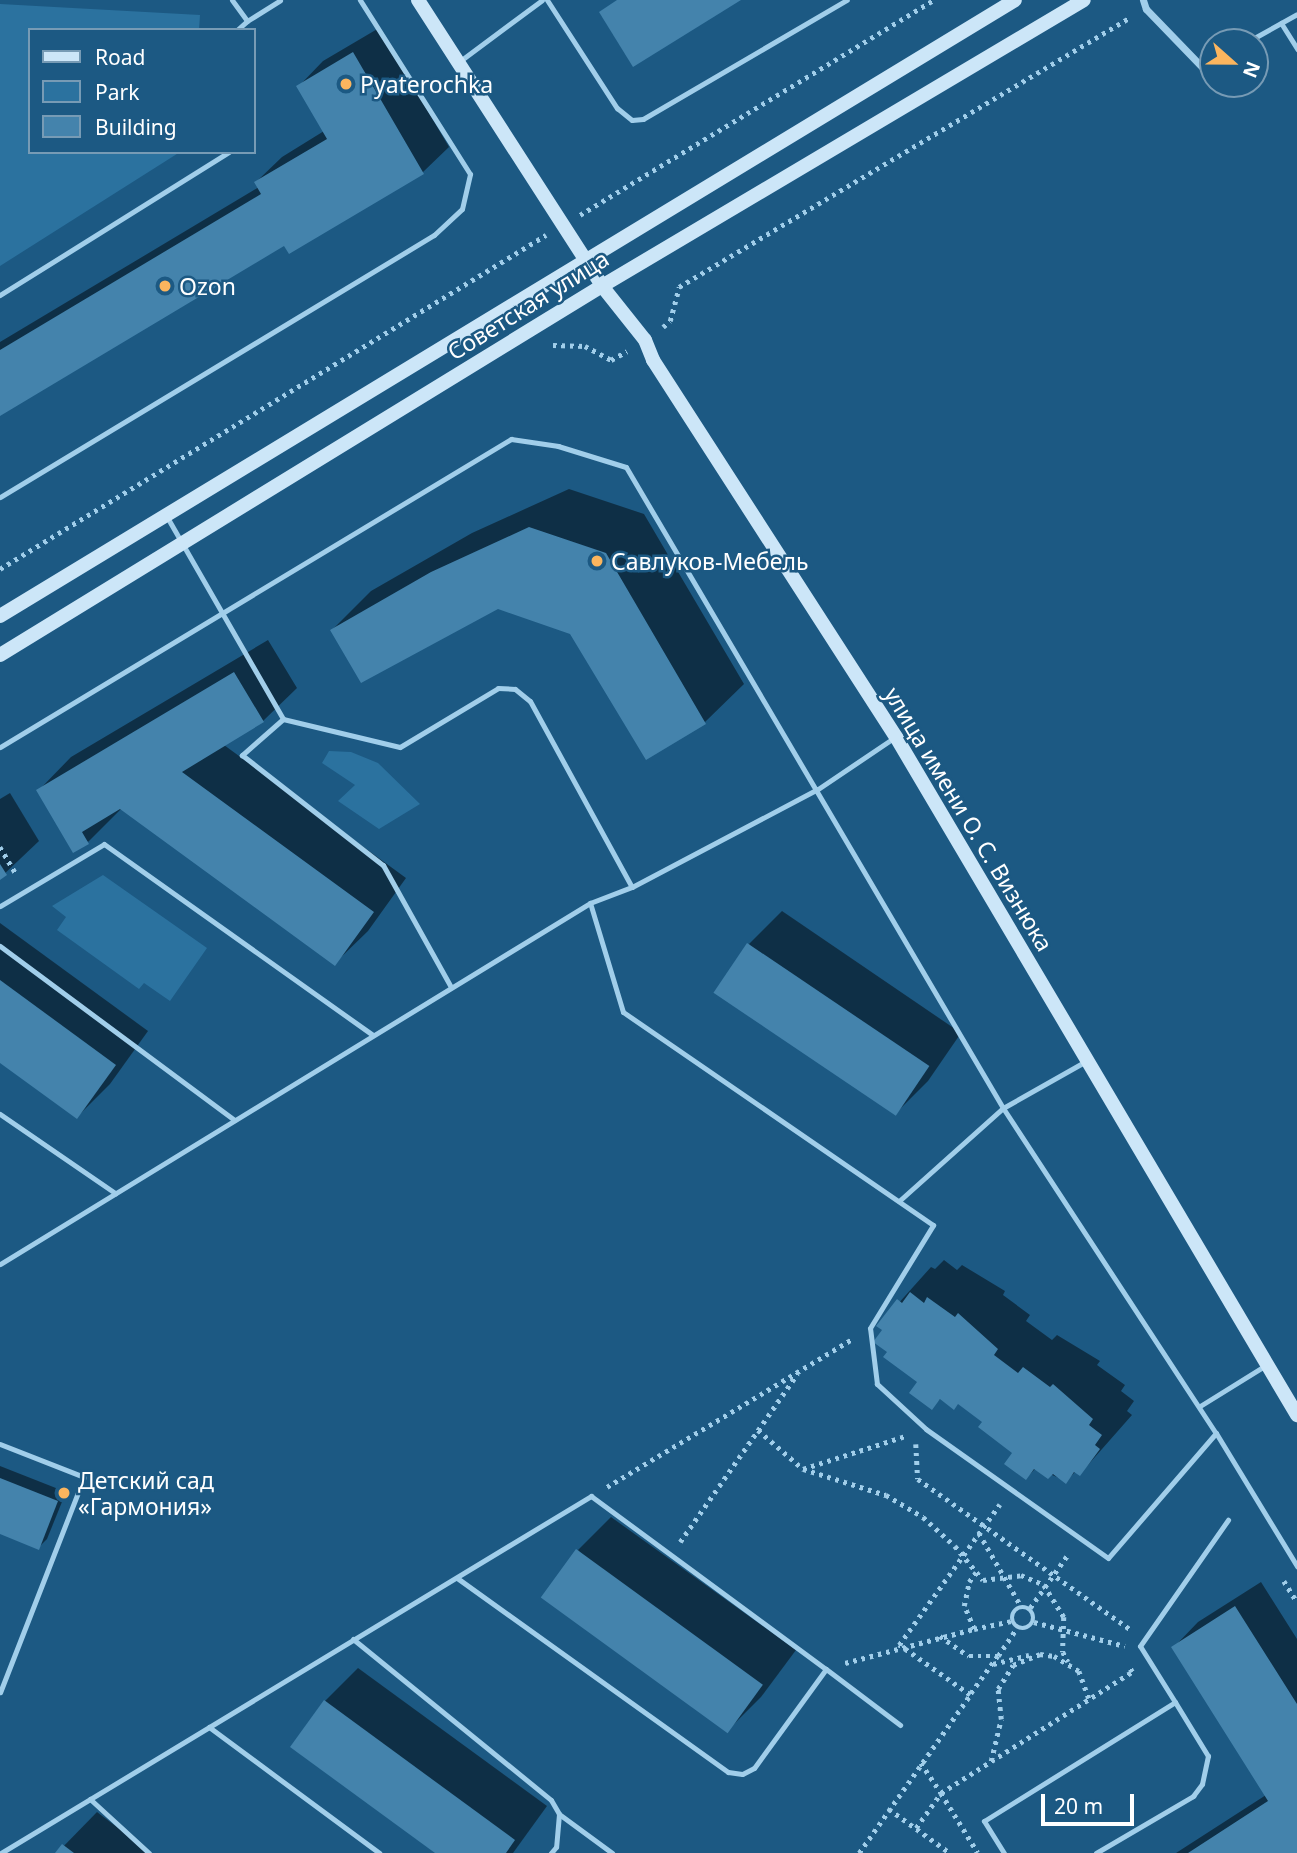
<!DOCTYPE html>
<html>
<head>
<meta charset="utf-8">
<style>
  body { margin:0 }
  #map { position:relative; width:1297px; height:1853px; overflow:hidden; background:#1c5983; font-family:"Noto Sans",sans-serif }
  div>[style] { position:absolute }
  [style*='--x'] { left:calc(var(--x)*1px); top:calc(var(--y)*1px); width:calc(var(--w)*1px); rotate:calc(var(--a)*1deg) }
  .green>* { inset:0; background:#2b729f }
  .shadow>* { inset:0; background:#0007 }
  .building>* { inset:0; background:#4483ac; transform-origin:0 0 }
  .path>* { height:4.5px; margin-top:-2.25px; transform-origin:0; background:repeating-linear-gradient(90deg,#a1ceea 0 3.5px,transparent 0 8.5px) }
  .path>.ring { margin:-2.25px; padding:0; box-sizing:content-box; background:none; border:4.5px solid #a1ceea; border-radius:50% }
  .lane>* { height:5px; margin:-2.5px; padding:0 2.5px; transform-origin:2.5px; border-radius:2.5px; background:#a1ceea }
  .street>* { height:7px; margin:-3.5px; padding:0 3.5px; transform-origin:3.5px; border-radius:3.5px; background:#a1ceea }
  .secondary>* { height:14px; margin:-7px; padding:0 7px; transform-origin:7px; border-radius:7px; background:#cce6f8 }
  .dots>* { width:19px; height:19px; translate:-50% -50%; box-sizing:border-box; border:4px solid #1c5983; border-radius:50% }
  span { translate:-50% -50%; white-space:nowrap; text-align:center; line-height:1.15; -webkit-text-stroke:5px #1c5983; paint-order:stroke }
  .poi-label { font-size:23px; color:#fff }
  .left { translate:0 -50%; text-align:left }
  .street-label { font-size:23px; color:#fff }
  .legend { position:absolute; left:28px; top:28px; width:228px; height:126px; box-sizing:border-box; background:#1c5983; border:2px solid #779bb5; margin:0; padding:9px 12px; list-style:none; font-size:21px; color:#fff }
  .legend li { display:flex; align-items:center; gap:14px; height:35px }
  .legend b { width:35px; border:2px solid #779bb5 }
  .north { position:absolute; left:1199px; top:28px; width:70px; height:70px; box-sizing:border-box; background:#1c5983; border:2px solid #779bb5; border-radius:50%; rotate:111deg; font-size:19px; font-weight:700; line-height:28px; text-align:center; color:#fff }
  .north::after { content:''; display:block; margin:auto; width:24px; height:32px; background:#fbb55e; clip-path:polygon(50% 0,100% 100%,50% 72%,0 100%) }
  .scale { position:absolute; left:1041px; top:1794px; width:93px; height:32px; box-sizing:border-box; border:4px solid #fff; border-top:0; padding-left:9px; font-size:21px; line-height:24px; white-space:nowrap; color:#fff; -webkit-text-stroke:5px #1c5983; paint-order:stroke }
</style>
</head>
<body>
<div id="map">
  <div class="green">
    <i style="clip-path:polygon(0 4px,200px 15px,199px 30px,30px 30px,30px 152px,180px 152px,0 266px)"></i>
    <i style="clip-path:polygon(329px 751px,351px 752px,378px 763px,420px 804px,379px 829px,338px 801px,355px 785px,322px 763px)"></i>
    <i style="clip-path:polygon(103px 875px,207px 948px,170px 1001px,144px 983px,139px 989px,57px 930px,66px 917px,52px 906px)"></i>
  </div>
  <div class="shadow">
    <i style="clip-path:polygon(379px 28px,449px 147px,423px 172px,290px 252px,285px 244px,0 414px,0 342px,259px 187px,256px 182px,282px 157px,324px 131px,298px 87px,323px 61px)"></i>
    <i style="clip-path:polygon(569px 489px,644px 514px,744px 684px,705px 722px,571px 632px,498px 607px,332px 630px,371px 591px,472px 533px)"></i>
    <i style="clip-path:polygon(268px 640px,297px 688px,263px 721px,224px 745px,406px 878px,368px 931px,334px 964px,122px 808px,88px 842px,38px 791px,71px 757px)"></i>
    <i style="clip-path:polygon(10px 793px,39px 841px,0 878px,0 799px)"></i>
    <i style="clip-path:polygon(782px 911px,961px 1033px,928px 1081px,895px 1114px,749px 944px)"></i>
    <i style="clip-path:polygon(0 923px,148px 1031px,110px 1084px,77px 1117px,0 1061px)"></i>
    <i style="clip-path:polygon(944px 1260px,957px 1270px,962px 1265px,1005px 1291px,1003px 1295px,1030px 1315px,1026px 1321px,1052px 1340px,1057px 1335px,1100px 1361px,1097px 1365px,1125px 1385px,1121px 1391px,1134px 1401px,1127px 1411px,1132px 1415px,1080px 1474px,1076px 1471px,1066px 1481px,1036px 1468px,1026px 1478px,1015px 1452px,984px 1421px,959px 1402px,941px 1398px,932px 1407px,919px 1382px,889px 1351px,884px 1330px,879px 1325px,931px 1267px,935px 1269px)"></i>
    <i style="clip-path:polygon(0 1466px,66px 1492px,47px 1539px,38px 1548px,0 1532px)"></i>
    <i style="clip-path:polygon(611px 1517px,796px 1650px,761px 1697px,728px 1730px,578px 1550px)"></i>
    <i style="clip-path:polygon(1261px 1582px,1297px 1639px,1297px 1853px,1176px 1853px,1266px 1795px,1173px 1648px,1198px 1622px)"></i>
    <i style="clip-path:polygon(358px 1668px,547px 1806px,513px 1853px,437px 1853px,325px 1701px)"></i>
    <i style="clip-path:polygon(97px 1812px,151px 1853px,57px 1853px)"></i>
  </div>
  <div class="building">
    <i style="clip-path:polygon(617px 0,741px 0,633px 67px,599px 12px)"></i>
    <i style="clip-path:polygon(353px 52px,424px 174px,289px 254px,284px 246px,0 416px,0 350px,261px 194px,254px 182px,327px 139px,296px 86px)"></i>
    <i style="clip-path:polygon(529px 527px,606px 553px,706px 724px,646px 760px,570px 634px,498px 609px,361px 683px,330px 630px,431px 572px)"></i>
    <i style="clip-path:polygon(234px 672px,264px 722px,182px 772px,374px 912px,335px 966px,120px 809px,82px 832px,89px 844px,73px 853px,36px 790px)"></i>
    <i style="clip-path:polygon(0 864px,7px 875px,0 880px)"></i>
    <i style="left:747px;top:943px;width:220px;height:60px;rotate:34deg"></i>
    <i style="clip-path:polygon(0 980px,116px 1065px,77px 1119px,0 1063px)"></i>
    <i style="clip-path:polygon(910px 1292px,924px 1303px,927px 1297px,955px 1317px,958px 1313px,998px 1349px,994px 1355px,1018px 1373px,1023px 1367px,1050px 1387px,1053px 1384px,1093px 1419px,1089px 1425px,1102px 1435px,1095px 1445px,1100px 1449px,1080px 1476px,1074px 1472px,1066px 1484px,1053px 1474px,1048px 1479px,1034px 1469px,1026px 1480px,1004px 1464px,1012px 1453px,978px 1427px,982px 1422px,958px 1404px,954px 1410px,940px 1399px,932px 1410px,909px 1393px,917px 1382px,883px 1357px,887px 1352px,873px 1342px,882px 1330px,876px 1326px,897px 1299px,902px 1303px)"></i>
    <i style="clip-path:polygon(0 1478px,58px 1501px,39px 1550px,0 1534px)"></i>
    <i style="left:576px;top:1549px;width:231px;height:60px;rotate:36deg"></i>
    <i style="clip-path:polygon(1235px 1606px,1297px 1704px,1297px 1853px,1188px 1853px,1268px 1801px,1171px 1647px)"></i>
    <i style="clip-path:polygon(324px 1700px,515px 1840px,506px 1853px,435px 1853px,290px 1747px)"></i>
    <i style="clip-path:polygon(62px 1844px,74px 1853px,55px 1853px)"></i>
  </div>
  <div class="path">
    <i style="--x:580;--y:215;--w:413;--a:-31.3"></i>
    <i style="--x:663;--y:327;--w:9;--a:-41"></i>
    <i style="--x:670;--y:321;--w:35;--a:-75"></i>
    <i style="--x:679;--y:287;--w:524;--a:-30.87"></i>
    <i style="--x:553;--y:345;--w:32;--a:2"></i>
    <i style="--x:585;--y:346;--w:30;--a:28"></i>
    <i style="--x:611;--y:360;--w:18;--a:-29"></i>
    <i style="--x:0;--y:569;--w:640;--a:-31.46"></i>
    <i style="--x:0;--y:847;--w:33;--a:59"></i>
    <i style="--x:758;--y:1430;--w:60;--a:40.9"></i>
    <i style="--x:803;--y:1469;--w:108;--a:-17.8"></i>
    <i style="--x:916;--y:1444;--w:35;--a:87"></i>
    <i style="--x:918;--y:1479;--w:260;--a:35.3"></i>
    <i style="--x:803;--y:1469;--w:87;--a:17.4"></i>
    <i style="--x:886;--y:1495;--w:43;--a:30.7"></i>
    <i style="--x:923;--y:1517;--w:43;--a:42.2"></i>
    <i style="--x:955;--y:1546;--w:44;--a:50.5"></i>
    <i style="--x:983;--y:1580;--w:38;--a:-7"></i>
    <i style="--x:1021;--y:1575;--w:25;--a:23"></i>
    <i style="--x:1044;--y:1585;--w:38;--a:58"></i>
    <i style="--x:1064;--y:1617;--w:35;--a:92"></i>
    <i style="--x:1063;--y:1652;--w:11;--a:63"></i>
    <i style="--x:607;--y:1487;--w:288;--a:-31.1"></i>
    <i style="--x:979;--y:1533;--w:84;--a:60.1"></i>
    <i style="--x:680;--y:1542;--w:205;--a:-55.1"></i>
    <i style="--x:1284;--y:1581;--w:25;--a:58"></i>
    <i class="ring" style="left:1012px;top:1607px;width:17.5px;height:17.5px"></i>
    <i style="--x:1030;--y:1608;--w:67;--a:-54.7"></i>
    <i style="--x:1034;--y:1622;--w:94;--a:14.8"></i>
    <i style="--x:974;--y:1629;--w:39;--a:-12"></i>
    <i style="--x:940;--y:1636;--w:35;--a:35"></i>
    <i style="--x:969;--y:1656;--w:29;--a:0"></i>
    <i style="--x:998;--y:1656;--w:48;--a:125.7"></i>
    <i style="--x:998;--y:1656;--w:34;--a:-56"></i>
    <i style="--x:845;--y:1663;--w:133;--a:-14.8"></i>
    <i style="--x:974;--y:1629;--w:25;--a:-113"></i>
    <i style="--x:964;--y:1606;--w:25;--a:-78"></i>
    <i style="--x:969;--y:1582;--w:12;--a:-55"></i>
    <i style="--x:993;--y:1664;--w:37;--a:-14"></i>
    <i style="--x:991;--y:1761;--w:43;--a:-76.6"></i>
    <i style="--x:1001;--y:1719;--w:30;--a:-96"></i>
    <i style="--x:998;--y:1689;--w:28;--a:-58"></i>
    <i style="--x:1013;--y:1665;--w:29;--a:-22"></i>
    <i style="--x:1040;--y:1654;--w:14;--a:8"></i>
    <i style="--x:1054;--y:1656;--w:29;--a:31"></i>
    <i style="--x:1079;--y:1671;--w:29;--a:70"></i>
    <i style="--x:921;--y:1763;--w:36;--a:56"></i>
    <i style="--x:941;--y:1793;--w:226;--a:-32.4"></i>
    <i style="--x:1132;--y:1672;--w:4;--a:-117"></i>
    <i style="--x:889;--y:1809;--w:75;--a:35.8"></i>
    <i style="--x:916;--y:1828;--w:43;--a:-54.5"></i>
    <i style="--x:941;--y:1793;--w:70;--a:58.3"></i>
    <i style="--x:859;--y:1853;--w:193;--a:-54.9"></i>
    <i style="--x:970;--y:1695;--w:87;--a:-144.8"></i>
    <i style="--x:899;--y:1645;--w:173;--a:-54.4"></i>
  </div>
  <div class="lane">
    <i style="--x:232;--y:0;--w:26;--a:54"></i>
    <i style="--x:247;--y:21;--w:39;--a:-32"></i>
    <i style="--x:547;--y:0;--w:129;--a:57.1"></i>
    <i style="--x:617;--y:108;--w:19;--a:39"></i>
    <i style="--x:632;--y:120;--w:11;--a:-5"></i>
    <i style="--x:643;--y:119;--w:236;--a:-30.3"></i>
    <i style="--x:1281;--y:23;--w:31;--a:58"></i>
    <i style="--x:237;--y:30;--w:13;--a:-42"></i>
    <i style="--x:1247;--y:42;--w:57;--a:-29.2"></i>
    <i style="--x:460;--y:61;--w:102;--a:-36.6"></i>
    <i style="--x:1202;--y:67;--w:13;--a:-29"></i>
    <i style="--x:0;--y:295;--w:270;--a:-32"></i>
    <i style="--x:0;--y:497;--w:507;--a:-31.12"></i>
    <i style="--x:434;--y:235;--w:38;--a:-43"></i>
    <i style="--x:462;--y:209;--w:36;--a:-77"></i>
    <i style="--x:470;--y:174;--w:206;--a:-122.3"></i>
    <i style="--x:167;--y:517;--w:233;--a:60.1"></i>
    <i style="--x:283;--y:719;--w:55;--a:138.7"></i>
    <i style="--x:242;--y:755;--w:179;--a:38"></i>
    <i style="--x:383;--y:865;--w:140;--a:60.9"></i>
    <i style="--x:283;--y:719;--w:120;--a:13.5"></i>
    <i style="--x:400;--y:747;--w:114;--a:-31"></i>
    <i style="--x:498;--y:688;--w:17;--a:3"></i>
    <i style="--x:515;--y:689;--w:19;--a:39"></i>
    <i style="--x:530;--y:701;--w:212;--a:61.3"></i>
    <i style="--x:0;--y:747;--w:597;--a:-31.08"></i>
    <i style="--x:511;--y:439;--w:48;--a:8.5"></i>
    <i style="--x:558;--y:446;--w:71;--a:17.2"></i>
    <i style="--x:626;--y:467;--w:744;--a:59.54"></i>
    <i style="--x:1003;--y:1108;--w:389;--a:56.8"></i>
    <i style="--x:1216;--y:1433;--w:165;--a:130.8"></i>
    <i style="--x:1108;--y:1558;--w:223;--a:-144.7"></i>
    <i style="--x:926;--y:1429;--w:67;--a:-137.4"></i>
    <i style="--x:877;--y:1384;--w:56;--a:-97.1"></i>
    <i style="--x:870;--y:1328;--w:121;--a:-58.5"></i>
    <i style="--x:933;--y:1225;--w:376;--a:-145.5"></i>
    <i style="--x:623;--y:1012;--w:114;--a:-106.8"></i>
    <i style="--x:0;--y:906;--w:121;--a:-30.8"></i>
    <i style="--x:104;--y:844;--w:330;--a:35.4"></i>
    <i style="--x:0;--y:946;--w:292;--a:36.6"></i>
    <i style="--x:0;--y:1114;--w:140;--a:34.5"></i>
    <i style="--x:899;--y:1201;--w:140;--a:-41.8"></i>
    <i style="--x:1003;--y:1108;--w:95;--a:-29.5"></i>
    <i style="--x:0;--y:1264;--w:692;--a:-31.46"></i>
    <i style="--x:590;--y:903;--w:45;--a:-20.9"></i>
    <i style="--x:632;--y:887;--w:210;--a:-27.8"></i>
    <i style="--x:818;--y:789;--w:93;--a:-34"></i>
    <i style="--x:1200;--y:1406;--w:78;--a:-31.8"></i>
    <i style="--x:1216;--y:1433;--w:156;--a:58.7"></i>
    <i style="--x:0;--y:1444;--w:90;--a:21.4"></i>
    <i style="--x:84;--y:1477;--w:231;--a:111.3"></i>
    <i style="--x:353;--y:1639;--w:255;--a:39.1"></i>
    <i style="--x:551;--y:1800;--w:16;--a:60"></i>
    <i style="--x:559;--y:1814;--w:33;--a:95"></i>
    <i style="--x:556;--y:1847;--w:8;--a:130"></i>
    <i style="--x:826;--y:1669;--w:93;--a:37.1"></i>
    <i style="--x:209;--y:1727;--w:212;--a:36.5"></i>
    <i style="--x:90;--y:1799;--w:80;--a:42.5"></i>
    <i style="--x:559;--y:1814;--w:66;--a:36.3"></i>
    <i style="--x:1;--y:1853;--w:690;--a:-31.18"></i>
    <i style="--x:591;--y:1496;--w:292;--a:36.4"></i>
    <i style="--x:826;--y:1669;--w:122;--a:126"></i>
    <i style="--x:754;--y:1768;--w:13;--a:153"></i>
    <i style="--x:742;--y:1774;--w:14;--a:-172"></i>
    <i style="--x:728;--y:1772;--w:333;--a:-144.4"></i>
    <i style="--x:1004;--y:1853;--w:38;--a:-122"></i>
    <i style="--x:984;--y:1821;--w:225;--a:-31.9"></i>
    <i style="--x:1175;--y:1702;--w:66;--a:-122"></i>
    <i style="--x:1140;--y:1646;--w:154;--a:-55.1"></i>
    <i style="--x:1096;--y:1853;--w:113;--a:-30.4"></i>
    <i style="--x:1193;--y:1796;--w:15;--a:-53"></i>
    <i style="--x:1202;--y:1784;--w:29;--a:-78"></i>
    <i style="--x:1208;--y:1756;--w:63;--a:-121.4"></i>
  </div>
  <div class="street">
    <i style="--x:1143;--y:0;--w:9;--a:72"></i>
    <i style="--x:1146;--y:9;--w:81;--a:46"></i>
  </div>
  <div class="secondary">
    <i style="--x:418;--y:0;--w:340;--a:57.2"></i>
    <i style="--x:602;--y:286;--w:69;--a:51.5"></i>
    <i style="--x:645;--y:340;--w:22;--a:68"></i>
    <i style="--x:653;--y:360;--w:449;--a:57.2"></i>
    <i style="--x:896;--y:737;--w:788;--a:59.4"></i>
    <i style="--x:0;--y:616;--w:1187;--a:-31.25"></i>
    <i style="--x:0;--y:655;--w:706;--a:-31.51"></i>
    <i style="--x:602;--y:286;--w:560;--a:-30.68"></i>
  </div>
  <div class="dots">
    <i style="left:346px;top:84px;background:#fbb55e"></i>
    <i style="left:165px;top:286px;background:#fbb55e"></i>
    <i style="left:597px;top:561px;background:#fbb55e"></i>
    <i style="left:64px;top:1493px;background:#fbb55e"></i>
  </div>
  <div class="poi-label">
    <span class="left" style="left:360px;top:84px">Pyaterochka</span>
    <span class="left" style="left:179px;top:286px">Ozon</span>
    <span class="left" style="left:611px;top:561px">Савлуков-Мебель</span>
    <span class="left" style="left:78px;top:1493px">Детский сад<br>«Гармония»</span>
  </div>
  <div class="street-label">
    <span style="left:528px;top:305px;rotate:-32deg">Советская улица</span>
    <span style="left:969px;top:819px;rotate:59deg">улица имени О. С. Визнюка</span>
  </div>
  <ul class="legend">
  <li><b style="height:9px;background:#cce6f8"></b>Road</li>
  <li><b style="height:19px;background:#2b729f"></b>Park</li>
  <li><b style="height:19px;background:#4483ac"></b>Building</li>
  </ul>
  <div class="north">N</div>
  <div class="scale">20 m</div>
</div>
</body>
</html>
